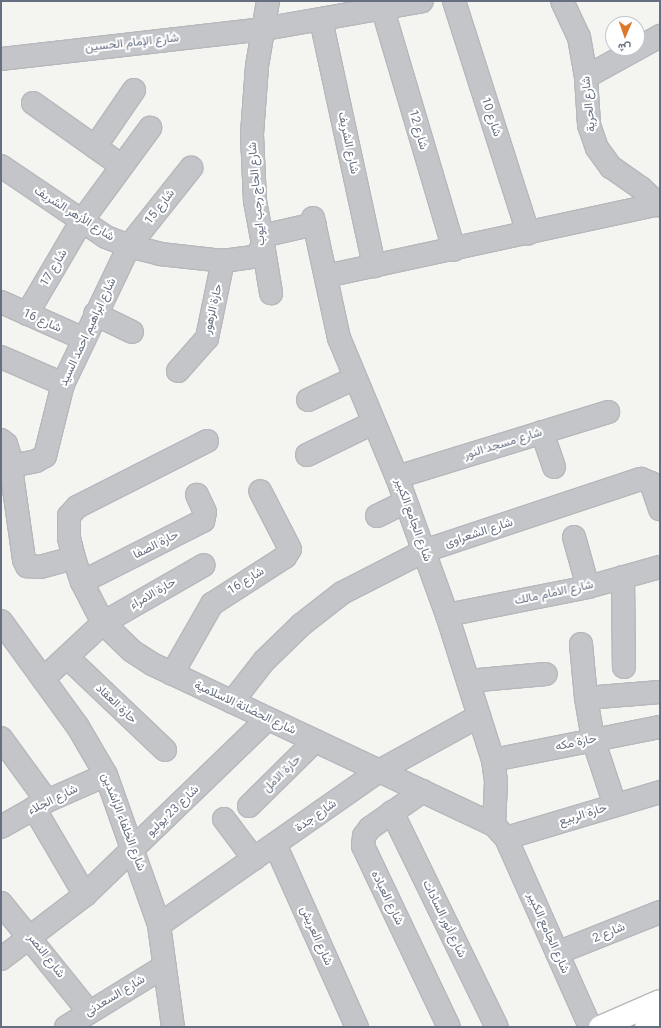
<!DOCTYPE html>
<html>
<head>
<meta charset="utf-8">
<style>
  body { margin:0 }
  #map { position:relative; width:661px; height:1028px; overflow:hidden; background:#f4f5f1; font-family:Roboto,Vazirmatn,sans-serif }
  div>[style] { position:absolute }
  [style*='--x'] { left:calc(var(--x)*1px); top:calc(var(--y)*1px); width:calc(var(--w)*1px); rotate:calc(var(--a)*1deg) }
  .roads { filter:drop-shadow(1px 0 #b6b8bc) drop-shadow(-1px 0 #b6b8bc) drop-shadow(0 1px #b6b8bc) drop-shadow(0 -1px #b6b8bc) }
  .minor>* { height:22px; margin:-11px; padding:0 11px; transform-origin:11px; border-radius:11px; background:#c3c5c9 }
  .major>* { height:22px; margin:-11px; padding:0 11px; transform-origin:11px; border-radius:11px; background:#fff }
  span { translate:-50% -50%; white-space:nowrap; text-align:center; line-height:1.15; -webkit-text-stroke:4px #fff; paint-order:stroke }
  .street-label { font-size:12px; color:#656f81 }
  .frame { position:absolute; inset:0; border:2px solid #656f81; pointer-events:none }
  .north { position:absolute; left:605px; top:16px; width:40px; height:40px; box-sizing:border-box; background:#fff; border:1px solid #c1c5cd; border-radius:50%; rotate:182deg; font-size:11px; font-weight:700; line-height:16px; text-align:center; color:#656f81 }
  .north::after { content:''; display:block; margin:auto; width:14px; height:18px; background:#dd7729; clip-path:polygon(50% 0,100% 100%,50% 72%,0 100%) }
</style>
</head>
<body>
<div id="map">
  <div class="roads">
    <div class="minor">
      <i style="--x:454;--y:1;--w:244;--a:72.3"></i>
      <i style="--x:562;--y:1;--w:40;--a:65"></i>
      <i style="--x:579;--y:37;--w:41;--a:80.1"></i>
      <i style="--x:586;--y:77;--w:48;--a:86.4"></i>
      <i style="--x:589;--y:125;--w:24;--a:71"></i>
      <i style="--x:597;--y:148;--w:24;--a:54"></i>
      <i style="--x:611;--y:167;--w:37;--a:35"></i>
      <i style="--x:641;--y:188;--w:26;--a:43"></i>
      <i style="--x:383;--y:10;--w:250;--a:73.5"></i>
      <i style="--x:321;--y:20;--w:252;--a:77.8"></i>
      <i style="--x:1;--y:59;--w:265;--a:-6.5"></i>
      <i style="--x:264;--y:29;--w:160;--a:-10"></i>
      <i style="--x:586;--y:77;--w:85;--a:-29"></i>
      <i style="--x:33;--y:103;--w:109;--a:35.3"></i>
      <i style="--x:95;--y:147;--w:69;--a:-55.6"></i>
      <i style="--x:1;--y:166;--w:127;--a:34.1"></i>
      <i style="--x:106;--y:237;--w:25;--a:21"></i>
      <i style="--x:129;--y:246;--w:32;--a:14"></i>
      <i style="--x:160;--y:254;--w:63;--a:6.3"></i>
      <i style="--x:223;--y:261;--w:34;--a:-8"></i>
      <i style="--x:257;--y:256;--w:13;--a:-63"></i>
      <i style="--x:263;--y:244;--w:44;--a:-100.5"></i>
      <i style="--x:255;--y:201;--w:67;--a:-92.6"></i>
      <i style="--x:252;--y:134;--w:68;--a:-85.8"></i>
      <i style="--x:257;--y:66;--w:66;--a:-80.4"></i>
      <i style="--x:313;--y:218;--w:123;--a:77.8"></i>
      <i style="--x:339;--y:338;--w:151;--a:67.4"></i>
      <i style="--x:397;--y:477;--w:147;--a:70.1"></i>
      <i style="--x:447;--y:615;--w:152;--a:72.4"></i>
      <i style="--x:493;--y:760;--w:22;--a:82"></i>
      <i style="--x:496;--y:782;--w:43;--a:92.7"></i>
      <i style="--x:262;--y:236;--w:54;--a:-12.8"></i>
      <i style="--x:263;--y:244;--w:50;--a:80.7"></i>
      <i style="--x:326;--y:276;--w:341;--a:-12.2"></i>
      <i style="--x:1;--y:302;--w:91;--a:24"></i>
      <i style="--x:27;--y:314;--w:107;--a:-59.6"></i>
      <i style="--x:81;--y:222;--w:117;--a:-53.7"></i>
      <i style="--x:95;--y:314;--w:41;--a:25.9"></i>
      <i style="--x:1;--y:357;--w:68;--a:23.5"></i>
      <i style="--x:178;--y:371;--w:44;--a:-48.7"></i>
      <i style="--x:207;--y:338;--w:79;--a:-78.3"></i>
      <i style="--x:308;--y:400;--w:52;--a:-25.1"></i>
      <i style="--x:542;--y:432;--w:37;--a:71"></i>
      <i style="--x:1;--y:440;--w:6;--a:39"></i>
      <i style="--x:6;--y:444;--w:10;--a:73"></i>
      <i style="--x:9;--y:454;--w:107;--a:81.9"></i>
      <i style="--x:24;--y:560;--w:7;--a:63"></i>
      <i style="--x:27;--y:566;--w:13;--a:4"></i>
      <i style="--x:40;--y:567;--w:35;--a:-15"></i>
      <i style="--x:207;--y:441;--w:146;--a:153.1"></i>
      <i style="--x:77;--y:507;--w:12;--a:132"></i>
      <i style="--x:69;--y:516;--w:22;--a:90"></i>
      <i style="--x:69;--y:538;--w:21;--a:76"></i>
      <i style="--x:74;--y:558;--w:25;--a:72"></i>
      <i style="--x:82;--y:582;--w:46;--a:62.9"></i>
      <i style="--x:103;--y:623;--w:40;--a:44"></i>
      <i style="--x:132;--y:651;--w:24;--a:33"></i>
      <i style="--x:152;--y:664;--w:378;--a:25.2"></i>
      <i style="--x:494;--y:825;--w:18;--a:47"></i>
      <i style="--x:506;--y:838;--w:207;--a:66"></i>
      <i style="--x:307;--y:455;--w:73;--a:-25.9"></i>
      <i style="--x:11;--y:466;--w:25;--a:-11"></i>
      <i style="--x:36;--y:461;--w:10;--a:-29"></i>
      <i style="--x:45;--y:456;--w:74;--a:-76"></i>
      <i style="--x:63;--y:384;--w:153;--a:-64.4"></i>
      <i style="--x:129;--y:246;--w:100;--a:-51.5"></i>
      <i style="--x:397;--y:477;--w:221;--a:-17.1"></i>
      <i style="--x:377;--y:516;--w:32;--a:-26"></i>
      <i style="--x:574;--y:537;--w:52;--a:74.4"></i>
      <i style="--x:623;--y:577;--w:90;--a:89.4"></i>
      <i style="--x:82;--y:582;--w:136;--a:-26.8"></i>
      <i style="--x:203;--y:521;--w:9;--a:-77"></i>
      <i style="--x:205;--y:512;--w:19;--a:-115"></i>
      <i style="--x:447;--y:615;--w:144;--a:-11.2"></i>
      <i style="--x:588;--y:587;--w:75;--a:-15.5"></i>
      <i style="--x:1;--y:621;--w:131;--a:54"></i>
      <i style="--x:78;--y:727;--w:56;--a:59.7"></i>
      <i style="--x:106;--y:775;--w:159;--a:70.5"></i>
      <i style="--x:159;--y:925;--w:103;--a:82.2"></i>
      <i style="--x:581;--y:644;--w:54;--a:84.7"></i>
      <i style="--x:586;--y:698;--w:42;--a:80.3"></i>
      <i style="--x:593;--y:739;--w:70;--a:71.6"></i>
      <i style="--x:67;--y:657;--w:135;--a:43.5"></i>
      <i style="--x:172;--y:674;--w:81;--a:-60.3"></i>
      <i style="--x:212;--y:604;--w:87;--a:-32.8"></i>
      <i style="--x:285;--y:557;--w:9;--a:-58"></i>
      <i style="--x:290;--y:549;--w:65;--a:-117.3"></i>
      <i style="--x:43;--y:679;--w:82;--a:-43"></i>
      <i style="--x:103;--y:623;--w:116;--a:-29.9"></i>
      <i style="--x:468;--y:681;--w:78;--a:-5.1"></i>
      <i style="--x:586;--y:698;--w:74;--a:-4.6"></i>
      <i style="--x:232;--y:702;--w:52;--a:-52"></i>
      <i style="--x:264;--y:661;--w:52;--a:-44.2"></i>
      <i style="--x:301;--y:625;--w:52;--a:-38"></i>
      <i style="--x:342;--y:593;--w:92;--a:-27.1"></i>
      <i style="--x:424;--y:551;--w:229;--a:-18.4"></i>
      <i style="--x:641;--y:479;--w:11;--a:22"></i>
      <i style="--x:651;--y:483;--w:28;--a:71"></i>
      <i style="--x:1;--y:738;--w:78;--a:53.9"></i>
      <i style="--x:493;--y:760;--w:170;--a:-11.2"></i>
      <i style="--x:423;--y:791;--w:65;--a:145.1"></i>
      <i style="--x:370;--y:828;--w:10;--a:127"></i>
      <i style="--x:364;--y:836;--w:10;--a:96"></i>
      <i style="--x:363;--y:846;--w:200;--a:64.6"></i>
      <i style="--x:249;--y:806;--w:93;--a:-44.6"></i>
      <i style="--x:34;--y:808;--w:101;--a:59.6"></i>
      <i style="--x:392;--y:812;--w:239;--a:64"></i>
      <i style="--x:224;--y:819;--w:50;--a:53.1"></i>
      <i style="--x:1;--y:827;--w:53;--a:-29.5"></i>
      <i style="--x:47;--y:801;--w:64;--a:-23.8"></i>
      <i style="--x:506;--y:838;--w:161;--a:-16.6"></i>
      <i style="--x:275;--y:844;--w:201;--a:65.9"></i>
      <i style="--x:1;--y:903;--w:140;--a:51.1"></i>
      <i style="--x:159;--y:925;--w:269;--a:-35"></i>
      <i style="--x:379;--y:771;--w:114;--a:-28.8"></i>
      <i style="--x:557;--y:953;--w:111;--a:-21.7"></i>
      <i style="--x:1;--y:959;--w:106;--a:-37.3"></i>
      <i style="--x:85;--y:895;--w:253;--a:-44"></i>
      <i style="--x:66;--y:1027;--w:116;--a:-31.6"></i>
    </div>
    <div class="major">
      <i style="--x:600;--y:1027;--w:65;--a:-23.4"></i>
      <i style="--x:646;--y:1027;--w:15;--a:-23"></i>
    </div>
  </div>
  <div class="street-label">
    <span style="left:132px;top:43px;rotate:-6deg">شارع الإمام الحسين</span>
    <span style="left:589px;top:104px;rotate:-96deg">شارع الحرية</span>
    <span style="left:491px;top:117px;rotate:72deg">شارع 10</span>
    <span style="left:418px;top:130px;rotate:74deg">شارع 12</span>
    <span style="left:348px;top:143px;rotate:78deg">شارع الشريف</span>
    <span style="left:257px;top:194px;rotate:-95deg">شارع الحاج رجب ايوب</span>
    <span style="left:160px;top:207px;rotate:-52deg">شارع 15</span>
    <span style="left:74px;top:214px;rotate:32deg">شارع الأزهر الشريف</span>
    <span style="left:54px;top:268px;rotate:-59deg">شارع 17</span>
    <span style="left:213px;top:309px;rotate:-77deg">حارة الزهور</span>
    <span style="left:42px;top:321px;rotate:24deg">شارع 16</span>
    <span style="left:88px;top:332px;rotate:-65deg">شارع ابراهيم احمد السيد</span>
    <span style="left:503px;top:444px;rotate:-17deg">شارع مسجد النور</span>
    <span style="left:413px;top:520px;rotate:70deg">شارع الجامع الكبير</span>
    <span style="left:479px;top:533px;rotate:-18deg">شارع الشعراوى</span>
    <span style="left:156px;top:545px;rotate:-27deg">حارة الصفا</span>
    <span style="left:246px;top:581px;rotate:-32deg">شارع 16</span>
    <span style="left:554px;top:593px;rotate:-12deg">شارع الامام مالك</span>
    <span style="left:153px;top:594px;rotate:-30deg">حارة الامراء</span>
    <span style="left:116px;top:704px;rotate:43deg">حارة العقاد</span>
    <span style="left:245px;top:708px;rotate:25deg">شارع الحضانة الاسلامية</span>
    <span style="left:576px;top:743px;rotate:-12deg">حارة مكه</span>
    <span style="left:282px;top:774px;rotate:-44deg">حارة الامل</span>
    <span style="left:53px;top:800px;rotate:-26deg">شارع الجلاء</span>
    <span style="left:173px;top:811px;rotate:-44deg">شارع 23 يوليو</span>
    <span style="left:583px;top:815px;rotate:-17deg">حارة الربيع</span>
    <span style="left:316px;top:816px;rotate:-35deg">شارع جدة</span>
    <span style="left:123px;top:822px;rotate:69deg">شارع الخلفاء الراشدين</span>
    <span style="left:387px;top:898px;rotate:64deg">شارع العباده</span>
    <span style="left:444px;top:919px;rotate:64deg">شارع أنور السادات</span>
    <span style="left:548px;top:933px;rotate:66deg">شارع الجامع الكبير</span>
    <span style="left:609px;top:933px;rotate:-22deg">شارع 2</span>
    <span style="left:316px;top:936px;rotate:66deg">شارع العريش</span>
    <span style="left:46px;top:956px;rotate:52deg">شارع النصر</span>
    <span style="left:115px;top:996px;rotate:-31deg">شارع السعدنى</span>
  </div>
  <div class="frame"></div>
  <div class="north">ش</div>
</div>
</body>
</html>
